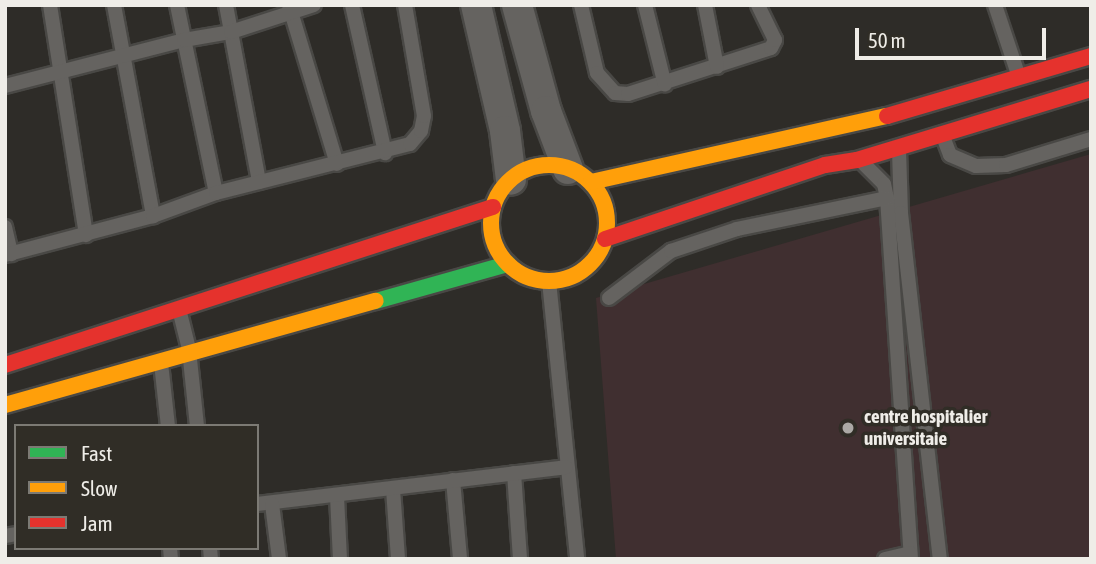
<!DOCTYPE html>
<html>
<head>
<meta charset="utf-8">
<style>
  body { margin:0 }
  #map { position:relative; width:1096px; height:564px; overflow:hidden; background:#2e2c28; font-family:"Asap Condensed",sans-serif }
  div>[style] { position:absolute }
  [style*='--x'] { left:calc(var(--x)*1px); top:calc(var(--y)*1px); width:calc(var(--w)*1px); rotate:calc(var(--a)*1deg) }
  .medical>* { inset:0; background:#402f30 }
  .roads { filter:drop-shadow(2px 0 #494845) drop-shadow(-2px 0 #494845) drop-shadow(0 2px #494845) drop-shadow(0 -2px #494845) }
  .lane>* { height:14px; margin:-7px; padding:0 7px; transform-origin:7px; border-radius:7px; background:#656360 }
  .street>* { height:30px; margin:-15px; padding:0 15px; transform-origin:15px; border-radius:15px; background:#656360 }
  .fast>* { height:16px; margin:-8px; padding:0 8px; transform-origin:8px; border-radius:8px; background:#30b455 }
  .slow>* { height:16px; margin:-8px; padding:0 8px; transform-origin:8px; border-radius:8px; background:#ff9f0a }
  .slow>.ring { margin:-8px; padding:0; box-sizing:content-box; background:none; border:16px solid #ff9f0a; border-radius:50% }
  .jam>* { height:16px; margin:-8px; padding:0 8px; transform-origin:8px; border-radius:8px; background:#e5322d }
  .dots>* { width:19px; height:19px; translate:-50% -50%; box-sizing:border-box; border:4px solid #302d26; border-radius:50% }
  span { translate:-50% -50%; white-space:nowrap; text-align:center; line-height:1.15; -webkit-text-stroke:7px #302d26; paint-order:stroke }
  .poi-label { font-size:19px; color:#efede8; font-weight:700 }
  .left { translate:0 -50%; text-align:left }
  .frame { position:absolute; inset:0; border:7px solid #efede8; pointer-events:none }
  .legend { position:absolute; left:14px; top:424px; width:245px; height:126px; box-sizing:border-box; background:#302d26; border:2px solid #7c7a74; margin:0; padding:9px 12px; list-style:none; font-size:21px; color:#efede8 }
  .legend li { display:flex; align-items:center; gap:14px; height:35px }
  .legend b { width:35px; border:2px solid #7c7a74 }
  .scale { position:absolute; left:855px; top:28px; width:191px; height:32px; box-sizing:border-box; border:4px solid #efede8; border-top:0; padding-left:9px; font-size:21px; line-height:24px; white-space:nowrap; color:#efede8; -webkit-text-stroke:5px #302d26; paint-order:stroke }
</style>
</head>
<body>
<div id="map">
  <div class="medical">
    <i style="clip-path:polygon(1091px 154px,1091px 559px,616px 559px,596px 298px)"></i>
  </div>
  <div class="roads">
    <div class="lane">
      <i style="--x:50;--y:5;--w:233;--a:81.1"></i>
      <i style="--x:114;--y:5;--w:215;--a:79.5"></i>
      <i style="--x:177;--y:5;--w:192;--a:78.3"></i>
      <i style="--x:226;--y:5;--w:180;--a:79.4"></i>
      <i style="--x:289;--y:5;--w:166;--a:73.2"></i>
      <i style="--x:352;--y:5;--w:152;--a:77.4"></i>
      <i style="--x:581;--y:5;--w:70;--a:76.8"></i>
      <i style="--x:597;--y:73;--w:27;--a:48"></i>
      <i style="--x:615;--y:93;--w:13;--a:4"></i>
      <i style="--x:628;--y:94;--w:150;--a:-17.8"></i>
      <i style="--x:771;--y:48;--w:9;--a:-63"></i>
      <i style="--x:775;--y:40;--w:39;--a:-116"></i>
      <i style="--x:645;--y:5;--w:82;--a:76"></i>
      <i style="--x:705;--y:5;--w:63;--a:79"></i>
      <i style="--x:995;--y:5;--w:76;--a:71.6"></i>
      <i style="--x:5;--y:86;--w:185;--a:-14.4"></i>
      <i style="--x:184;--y:40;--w:48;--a:-9.7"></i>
      <i style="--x:231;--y:32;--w:87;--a:-18"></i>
      <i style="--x:942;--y:134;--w:22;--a:69"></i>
      <i style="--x:950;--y:155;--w:28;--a:23"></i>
      <i style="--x:976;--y:166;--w:30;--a:-2"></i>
      <i style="--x:1006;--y:165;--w:89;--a:-17"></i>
      <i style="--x:899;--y:150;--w:63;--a:88.2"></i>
      <i style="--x:901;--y:213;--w:348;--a:83.6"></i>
      <i style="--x:864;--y:164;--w:28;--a:45"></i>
      <i style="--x:884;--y:184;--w:14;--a:78"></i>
      <i style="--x:887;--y:198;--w:362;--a:86.2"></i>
      <i style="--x:5;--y:227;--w:28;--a:77"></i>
      <i style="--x:5;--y:255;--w:153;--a:-14.8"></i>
      <i style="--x:153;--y:216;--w:67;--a:-20.1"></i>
      <i style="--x:216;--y:193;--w:200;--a:-14.2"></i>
      <i style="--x:410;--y:144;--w:17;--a:-50"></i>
      <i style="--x:421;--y:131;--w:15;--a:-79"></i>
      <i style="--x:424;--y:116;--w:113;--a:-99.7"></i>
      <i style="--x:549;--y:281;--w:279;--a:84.2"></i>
      <i style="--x:609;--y:298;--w:78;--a:-37.2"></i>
      <i style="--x:671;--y:251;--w:70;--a:-18.4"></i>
      <i style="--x:737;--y:229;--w:153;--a:-11.7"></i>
      <i style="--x:180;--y:313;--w:38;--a:76"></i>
      <i style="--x:189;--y:350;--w:76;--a:84"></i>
      <i style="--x:161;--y:363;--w:63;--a:83.7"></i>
      <i style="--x:514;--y:473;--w:86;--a:86"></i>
      <i style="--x:453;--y:480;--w:79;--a:84.9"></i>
      <i style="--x:393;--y:489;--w:70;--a:85.9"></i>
      <i style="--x:337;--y:496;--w:63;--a:87.3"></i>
      <i style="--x:257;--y:504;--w:311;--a:-6.8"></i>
      <i style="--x:272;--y:504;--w:55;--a:82.7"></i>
      <i style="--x:5;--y:536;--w:11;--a:-10"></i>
      <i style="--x:170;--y:548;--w:11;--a:85"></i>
      <i style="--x:210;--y:548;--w:11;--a:85"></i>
      <i style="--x:885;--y:559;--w:26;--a:-13"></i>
    </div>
    <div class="street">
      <i style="--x:476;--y:5;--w:129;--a:77"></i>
      <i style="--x:505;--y:131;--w:49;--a:83"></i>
      <i style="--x:517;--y:5;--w:110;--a:74.7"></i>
      <i style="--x:546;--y:111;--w:62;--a:69.2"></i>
    </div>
    <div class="fast">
      <i style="--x:376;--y:301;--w:137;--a:-15.7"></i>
    </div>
    <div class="slow">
      <i class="ring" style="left:491px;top:165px;width:100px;height:100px"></i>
      <i style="--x:591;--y:182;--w:303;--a:-12.6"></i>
      <i style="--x:5;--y:405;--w:385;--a:-15.7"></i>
    </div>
    <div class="jam">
      <i style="--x:887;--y:116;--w:213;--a:-16.4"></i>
      <i style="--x:605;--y:239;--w:232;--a:-18.6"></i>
      <i style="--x:825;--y:165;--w:32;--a:-9"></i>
      <i style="--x:857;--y:160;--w:245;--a:-16.9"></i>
      <i style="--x:5;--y:365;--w:513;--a:-17.94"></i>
    </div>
  </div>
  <div class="dots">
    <i style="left:848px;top:428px;background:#aba9a5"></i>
  </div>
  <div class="poi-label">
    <span class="left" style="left:864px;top:428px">centre hospitalier<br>universitaie</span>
  </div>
  <div class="frame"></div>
  <ul class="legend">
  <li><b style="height:9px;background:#30b455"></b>Fast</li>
  <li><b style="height:9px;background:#ff9f0a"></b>Slow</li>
  <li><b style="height:9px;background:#e5322d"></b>Jam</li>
  </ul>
  <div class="scale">50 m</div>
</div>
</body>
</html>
